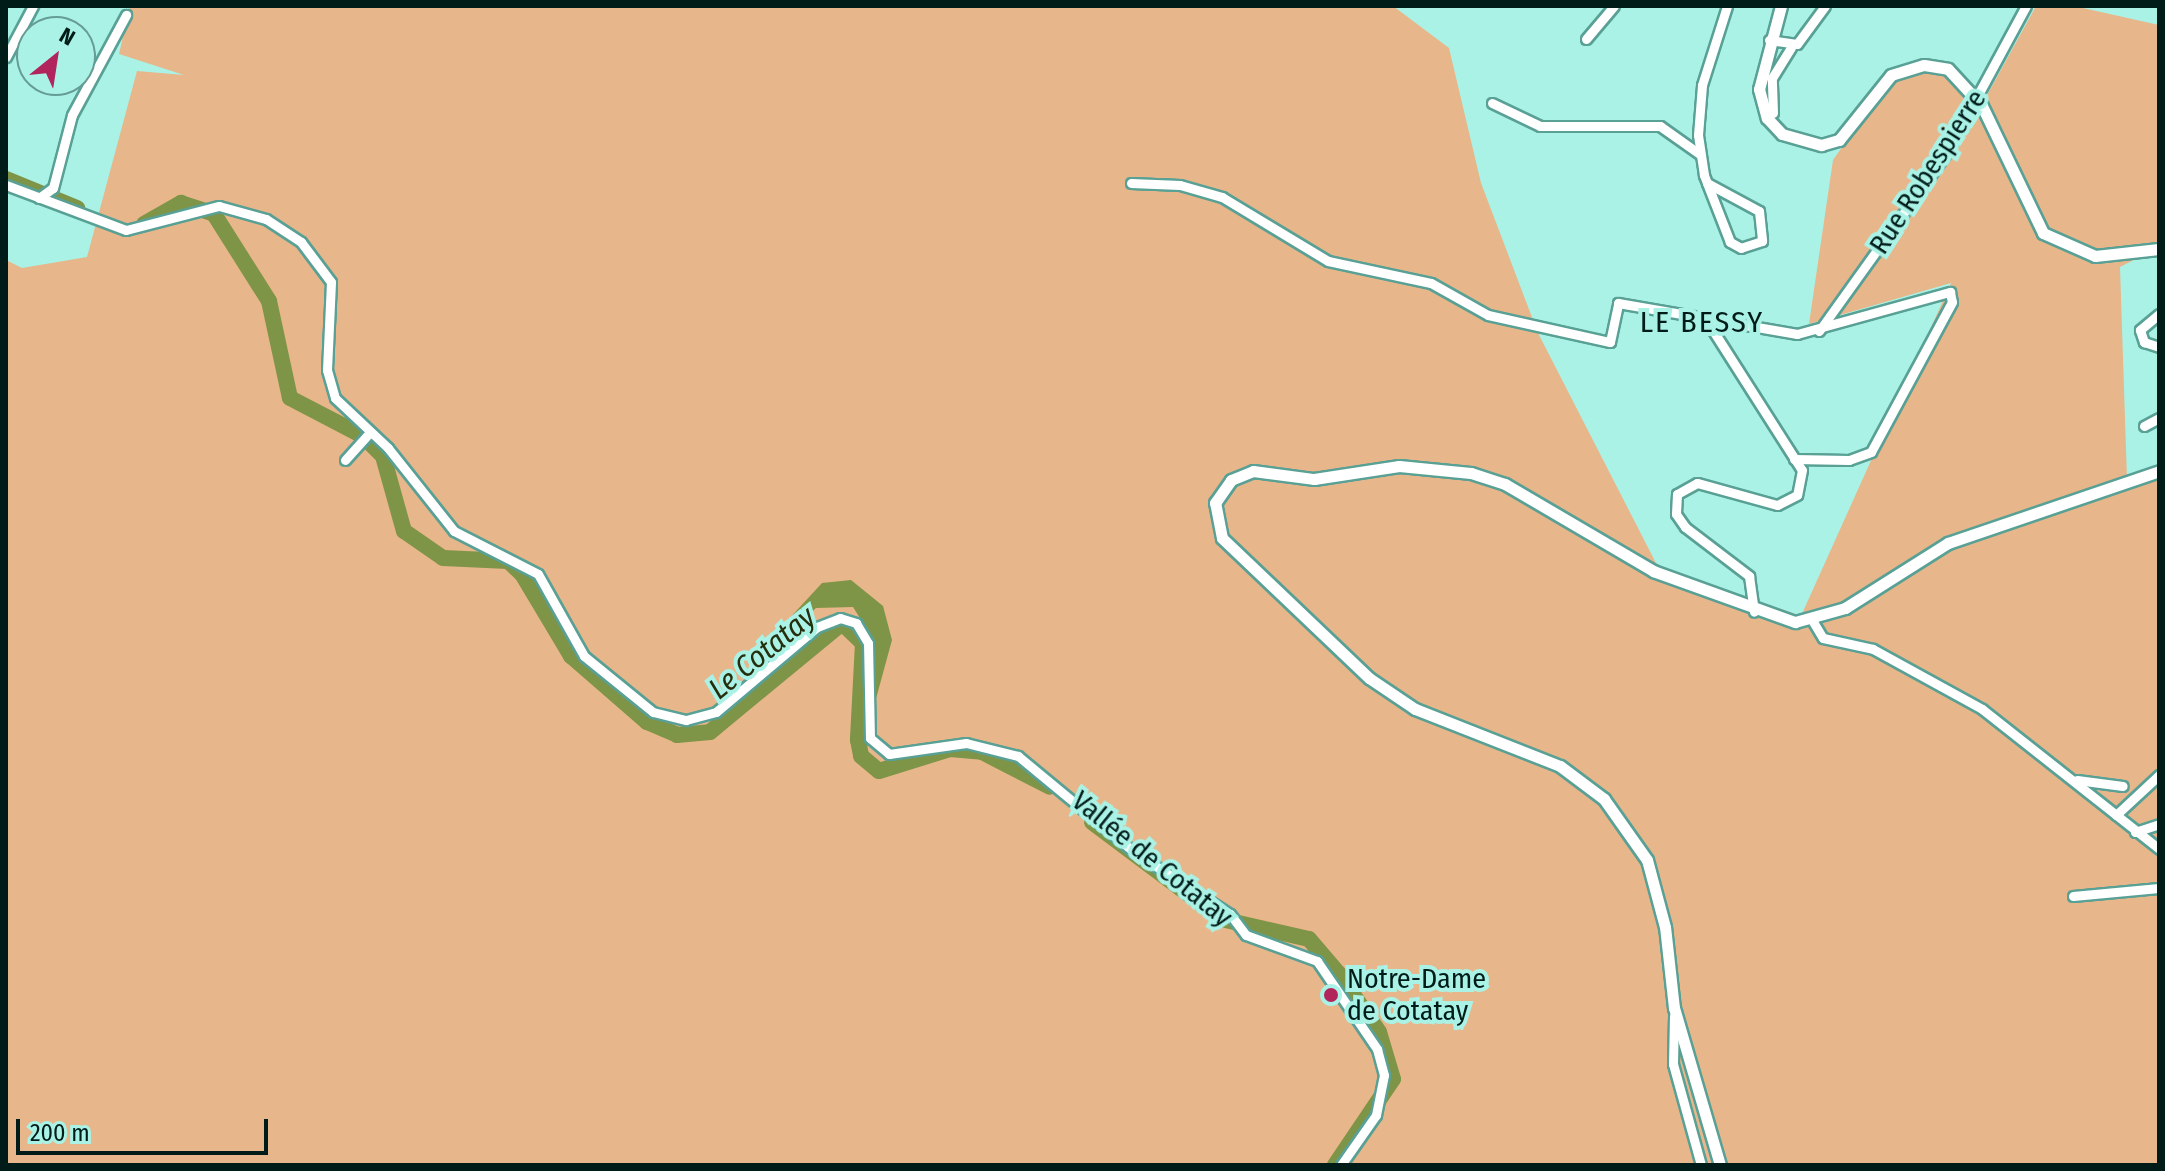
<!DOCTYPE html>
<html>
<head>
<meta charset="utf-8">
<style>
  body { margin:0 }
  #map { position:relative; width:2165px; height:1171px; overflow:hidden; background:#aaf2e6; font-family:"Fira Sans Condensed",sans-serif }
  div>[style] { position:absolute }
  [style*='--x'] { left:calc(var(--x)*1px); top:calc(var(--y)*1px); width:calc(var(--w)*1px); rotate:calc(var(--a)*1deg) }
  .green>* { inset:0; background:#e7b68a }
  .water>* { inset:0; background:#7e9447 }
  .river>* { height:16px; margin:-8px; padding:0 8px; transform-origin:8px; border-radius:8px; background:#7e9447 }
  .roads { filter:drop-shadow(2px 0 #59a095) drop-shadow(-2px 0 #59a095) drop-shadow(0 2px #59a095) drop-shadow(0 -2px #59a095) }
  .minor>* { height:9px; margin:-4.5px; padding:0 4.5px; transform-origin:4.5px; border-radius:4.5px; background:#fff }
  .tertiary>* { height:11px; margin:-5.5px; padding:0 5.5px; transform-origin:5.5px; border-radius:5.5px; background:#fff }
  .dots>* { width:22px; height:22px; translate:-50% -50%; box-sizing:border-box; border:4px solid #aaf2e6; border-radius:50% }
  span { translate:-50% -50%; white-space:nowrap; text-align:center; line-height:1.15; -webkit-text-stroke:8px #aaf2e6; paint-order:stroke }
  .street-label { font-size:28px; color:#001c19 }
  .poi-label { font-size:28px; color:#001c19 }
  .left { translate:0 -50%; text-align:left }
  .neighbourhood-label { font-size:30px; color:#001c19; letter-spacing:2px }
  .water-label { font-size:30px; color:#252e0d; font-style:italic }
  .frame { position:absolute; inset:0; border:8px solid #001c19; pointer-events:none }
  .north { position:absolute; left:16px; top:16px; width:80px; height:80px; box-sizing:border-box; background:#aaf2e6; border:2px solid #669c94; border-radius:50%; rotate:30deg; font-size:22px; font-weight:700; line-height:32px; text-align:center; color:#001c19 }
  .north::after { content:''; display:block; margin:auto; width:28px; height:36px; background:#b2245c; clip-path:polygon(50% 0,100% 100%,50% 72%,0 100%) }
  .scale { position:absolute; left:16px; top:1119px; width:252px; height:36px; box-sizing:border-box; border:4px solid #001c19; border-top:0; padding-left:10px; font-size:24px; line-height:28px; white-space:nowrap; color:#001c19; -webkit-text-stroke:6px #aaf2e6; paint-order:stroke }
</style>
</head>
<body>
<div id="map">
  <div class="green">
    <i style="clip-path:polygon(130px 6px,1393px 6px,1449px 48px,1481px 183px,1538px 333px,1658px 567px,1801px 616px,1951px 283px,1809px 324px,1833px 160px,1888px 81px,1907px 73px,1931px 69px,1958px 81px,1967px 100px,1986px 97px,2036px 6px,2074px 6px,2159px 25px,2159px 247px,2120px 267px,2127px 480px,2159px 465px,2159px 1165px,6px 1165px,6px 260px,22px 268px,87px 257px,137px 71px,184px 75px,119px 54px)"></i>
  </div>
  <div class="water">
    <i style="clip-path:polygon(851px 580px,883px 606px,892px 640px,874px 706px,873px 639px,853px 607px,816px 608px,769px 652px,764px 646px,822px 583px)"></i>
  </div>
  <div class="river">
    <i style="--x:6;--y:179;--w:77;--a:22.2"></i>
    <i style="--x:144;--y:224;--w:43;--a:-29.6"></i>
    <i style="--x:181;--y:203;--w:35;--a:18"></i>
    <i style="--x:214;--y:214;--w:103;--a:57.7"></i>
    <i style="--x:269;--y:301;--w:99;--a:77.8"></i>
    <i style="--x:290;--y:398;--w:82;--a:27.5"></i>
    <i style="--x:363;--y:436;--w:28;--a:45"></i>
    <i style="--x:383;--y:456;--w:78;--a:74.4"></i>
    <i style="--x:404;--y:531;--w:47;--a:34.7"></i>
    <i style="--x:443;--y:558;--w:65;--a:2.6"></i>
    <i style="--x:508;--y:561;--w:19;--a:43"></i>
    <i style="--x:522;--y:574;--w:96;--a:59.1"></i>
    <i style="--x:571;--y:656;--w:101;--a:41"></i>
    <i style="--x:647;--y:722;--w:33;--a:23"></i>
    <i style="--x:677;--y:735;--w:33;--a:-5"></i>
    <i style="--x:710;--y:732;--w:171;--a:-39.5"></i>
    <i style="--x:842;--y:623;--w:29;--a:44"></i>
    <i style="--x:863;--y:643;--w:97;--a:93"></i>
    <i style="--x:858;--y:740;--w:16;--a:79"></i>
    <i style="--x:861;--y:756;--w:23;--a:40"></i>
    <i style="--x:879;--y:771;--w:74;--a:-17.2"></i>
    <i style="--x:950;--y:749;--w:32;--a:5"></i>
    <i style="--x:982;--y:752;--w:76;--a:27.2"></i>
    <i style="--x:1092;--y:822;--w:161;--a:36.9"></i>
    <i style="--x:1221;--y:919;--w:90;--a:12.8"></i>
    <i style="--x:1309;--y:939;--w:46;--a:49.4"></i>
    <i style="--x:1339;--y:974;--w:70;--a:55.4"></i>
    <i style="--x:1379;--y:1032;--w:49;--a:73.4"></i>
    <i style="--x:1393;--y:1079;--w:104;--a:124"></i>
  </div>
  <div class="roads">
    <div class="minor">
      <i style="--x:1586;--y:39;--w:43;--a:-49.7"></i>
      <i style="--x:1769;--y:40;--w:28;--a:8"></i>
      <i style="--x:1797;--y:44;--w:47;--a:-53.6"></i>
      <i style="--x:6;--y:57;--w:58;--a:-62.1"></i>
      <i style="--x:1492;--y:103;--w:53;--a:25.6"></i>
      <i style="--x:1540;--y:126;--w:120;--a:0"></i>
      <i style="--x:1660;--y:126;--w:50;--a:35.3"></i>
      <i style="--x:1773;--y:113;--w:35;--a:-92"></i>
      <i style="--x:1772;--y:78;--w:36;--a:-58"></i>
      <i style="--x:1131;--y:183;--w:49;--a:2.3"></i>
      <i style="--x:1180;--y:185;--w:44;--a:15.9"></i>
      <i style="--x:1222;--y:197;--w:124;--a:31.1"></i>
      <i style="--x:1328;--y:261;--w:105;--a:12.1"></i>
      <i style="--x:1431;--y:283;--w:65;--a:29.3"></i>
      <i style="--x:1488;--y:315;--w:125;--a:12.5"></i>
      <i style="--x:1610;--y:342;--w:40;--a:-78"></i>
      <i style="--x:1618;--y:303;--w:182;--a:9.8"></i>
      <i style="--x:1797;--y:334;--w:159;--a:-15.4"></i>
      <i style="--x:1950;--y:292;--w:10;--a:79"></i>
      <i style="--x:1952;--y:302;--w:170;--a:118.4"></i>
      <i style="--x:1871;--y:452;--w:23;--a:160"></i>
      <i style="--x:1849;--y:460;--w:55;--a:-179"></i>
      <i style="--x:1707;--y:183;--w:59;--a:28.3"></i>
      <i style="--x:1759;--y:211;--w:30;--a:84"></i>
      <i style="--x:1762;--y:241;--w:22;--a:162"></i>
      <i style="--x:1741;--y:248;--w:13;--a:-151"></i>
      <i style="--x:1730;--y:242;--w:63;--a:-111.3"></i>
      <i style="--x:1707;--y:183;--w:9;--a:-111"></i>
      <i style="--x:1704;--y:175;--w:40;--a:-98.5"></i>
      <i style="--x:1698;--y:135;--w:50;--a:-85.4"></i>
      <i style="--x:1702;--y:85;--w:83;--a:-72.4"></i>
      <i style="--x:6;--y:185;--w:128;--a:20.6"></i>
      <i style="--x:126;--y:230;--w:96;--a:-14.5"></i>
      <i style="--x:219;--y:206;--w:49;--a:15.5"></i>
      <i style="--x:266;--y:219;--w:42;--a:33.3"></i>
      <i style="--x:301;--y:242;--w:50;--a:53.1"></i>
      <i style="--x:331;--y:282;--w:88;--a:92.6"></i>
      <i style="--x:327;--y:370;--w:29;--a:74"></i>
      <i style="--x:335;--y:398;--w:73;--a:43.3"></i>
      <i style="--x:388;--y:448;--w:106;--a:51.5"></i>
      <i style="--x:454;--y:531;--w:94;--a:27.1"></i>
      <i style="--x:538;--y:574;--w:94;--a:60.7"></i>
      <i style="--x:584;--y:656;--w:89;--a:39.1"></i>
      <i style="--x:653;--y:712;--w:34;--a:14"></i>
      <i style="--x:686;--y:720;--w:31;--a:-15"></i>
      <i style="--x:716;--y:712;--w:132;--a:-40.1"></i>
      <i style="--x:817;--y:627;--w:25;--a:-21"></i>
      <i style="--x:840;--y:618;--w:17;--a:17"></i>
      <i style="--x:856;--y:623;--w:23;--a:59"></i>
      <i style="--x:868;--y:643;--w:95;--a:88.8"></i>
      <i style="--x:870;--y:738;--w:25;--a:40"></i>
      <i style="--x:889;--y:754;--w:78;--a:-8.1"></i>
      <i style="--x:966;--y:743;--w:54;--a:14"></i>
      <i style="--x:1018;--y:756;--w:151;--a:39.6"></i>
      <i style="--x:1134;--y:852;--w:114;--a:32.9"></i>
      <i style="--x:1230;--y:914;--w:26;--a:53"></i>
      <i style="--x:1246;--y:935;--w:76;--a:20.1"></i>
      <i style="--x:1317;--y:961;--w:107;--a:55.7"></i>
      <i style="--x:1377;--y:1049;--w:27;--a:75"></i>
      <i style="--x:1384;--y:1075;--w:41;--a:101.3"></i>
      <i style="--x:1376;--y:1115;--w:61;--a:125"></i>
      <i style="--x:39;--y:198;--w:17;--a:-36"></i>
      <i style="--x:53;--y:188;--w:75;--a:-75.4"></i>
      <i style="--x:72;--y:115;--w:114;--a:-61.6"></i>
      <i style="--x:2159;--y:314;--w:25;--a:140"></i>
      <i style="--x:2140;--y:330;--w:13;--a:72"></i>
      <i style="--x:2144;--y:342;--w:16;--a:18"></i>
      <i style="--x:1705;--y:318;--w:180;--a:57.5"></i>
      <i style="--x:1802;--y:470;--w:25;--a:101"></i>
      <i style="--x:1797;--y:495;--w:22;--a:153"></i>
      <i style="--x:1777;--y:505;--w:83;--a:-164.6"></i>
      <i style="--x:1697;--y:483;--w:23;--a:151"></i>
      <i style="--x:1677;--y:494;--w:20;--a:93"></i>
      <i style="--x:1676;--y:514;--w:16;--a:55"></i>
      <i style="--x:1685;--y:527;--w:81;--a:37.4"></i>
      <i style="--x:1749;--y:576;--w:36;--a:82"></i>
      <i style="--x:1819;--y:331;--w:220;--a:-54.4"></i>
      <i style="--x:1947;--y:152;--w:166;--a:-61.6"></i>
      <i style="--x:2144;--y:426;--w:17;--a:-28"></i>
      <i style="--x:345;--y:460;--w:38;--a:-48"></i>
      <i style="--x:1812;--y:620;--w:21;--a:59"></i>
      <i style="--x:1823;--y:638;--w:51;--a:12.4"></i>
      <i style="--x:1873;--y:649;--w:124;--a:28.8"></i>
      <i style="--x:1982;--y:709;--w:226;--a:38.3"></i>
      <i style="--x:2077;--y:780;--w:46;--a:7.4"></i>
      <i style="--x:2116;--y:815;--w:59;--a:-42.9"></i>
      <i style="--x:2135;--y:832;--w:25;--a:-18"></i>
      <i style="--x:2073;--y:896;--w:86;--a:-5.3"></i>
      <i style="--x:1674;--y:1016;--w:48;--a:91.2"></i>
      <i style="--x:1673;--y:1064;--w:105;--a:74.5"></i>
    </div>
    <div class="tertiary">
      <i style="--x:1781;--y:6;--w:86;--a:104.8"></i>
      <i style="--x:1759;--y:89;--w:30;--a:75"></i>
      <i style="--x:1767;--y:118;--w:22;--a:47"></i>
      <i style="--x:1782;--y:134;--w:41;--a:15.8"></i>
      <i style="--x:1821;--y:145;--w:19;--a:-16"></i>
      <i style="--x:1839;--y:140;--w:83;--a:-51.3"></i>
      <i style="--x:1891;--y:75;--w:34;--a:-17"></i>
      <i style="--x:1924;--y:65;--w:24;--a:9"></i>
      <i style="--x:1948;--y:69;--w:50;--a:47.4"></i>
      <i style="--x:1982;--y:106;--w:141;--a:64.3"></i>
      <i style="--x:2043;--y:233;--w:57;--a:23.9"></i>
      <i style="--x:2095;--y:256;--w:64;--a:-6.2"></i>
      <i style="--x:1720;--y:1165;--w:164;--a:-106.3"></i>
      <i style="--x:1674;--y:1008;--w:81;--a:-96.3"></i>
      <i style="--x:1665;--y:927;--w:69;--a:-105"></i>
      <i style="--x:1647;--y:860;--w:75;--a:-125.2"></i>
      <i style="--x:1604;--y:799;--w:55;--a:-143.1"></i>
      <i style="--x:1560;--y:766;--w:156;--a:-158.5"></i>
      <i style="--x:1415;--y:709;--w:55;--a:-146"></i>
      <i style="--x:1369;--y:678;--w:203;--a:-136.4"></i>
      <i style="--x:1222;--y:538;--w:36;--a:-101"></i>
      <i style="--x:1215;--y:503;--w:28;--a:-55"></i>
      <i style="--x:1231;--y:480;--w:24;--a:-22"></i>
      <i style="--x:1253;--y:471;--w:62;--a:7.5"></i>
      <i style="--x:1314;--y:479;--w:86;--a:-8.7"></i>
      <i style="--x:1399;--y:466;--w:72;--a:5.6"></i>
      <i style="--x:1471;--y:473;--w:36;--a:18"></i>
      <i style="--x:1505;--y:484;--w:172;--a:30.4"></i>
      <i style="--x:1653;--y:571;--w:151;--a:19.8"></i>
      <i style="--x:1795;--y:622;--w:52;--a:-15.6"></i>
      <i style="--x:1845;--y:608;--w:122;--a:-32.3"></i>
      <i style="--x:1948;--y:543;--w:223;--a:-18.8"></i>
    </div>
  </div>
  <div class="dots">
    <i style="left:1331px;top:995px;background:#b2245c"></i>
  </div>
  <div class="street-label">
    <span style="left:1928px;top:172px;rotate:-57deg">Rue Robespierre</span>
    <span style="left:1152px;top:859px;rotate:39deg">Vallée de Cotatay</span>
  </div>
  <div class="poi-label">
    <span class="left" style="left:1347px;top:995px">Notre-Dame<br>de Cotatay</span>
  </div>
  <div class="neighbourhood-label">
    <span style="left:1702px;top:322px">LE BESSY</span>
  </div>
  <div class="water-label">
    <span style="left:762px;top:653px;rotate:-39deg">Le Cotatay</span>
  </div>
  <div class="frame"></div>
  <div class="north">N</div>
  <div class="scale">200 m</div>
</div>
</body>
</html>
